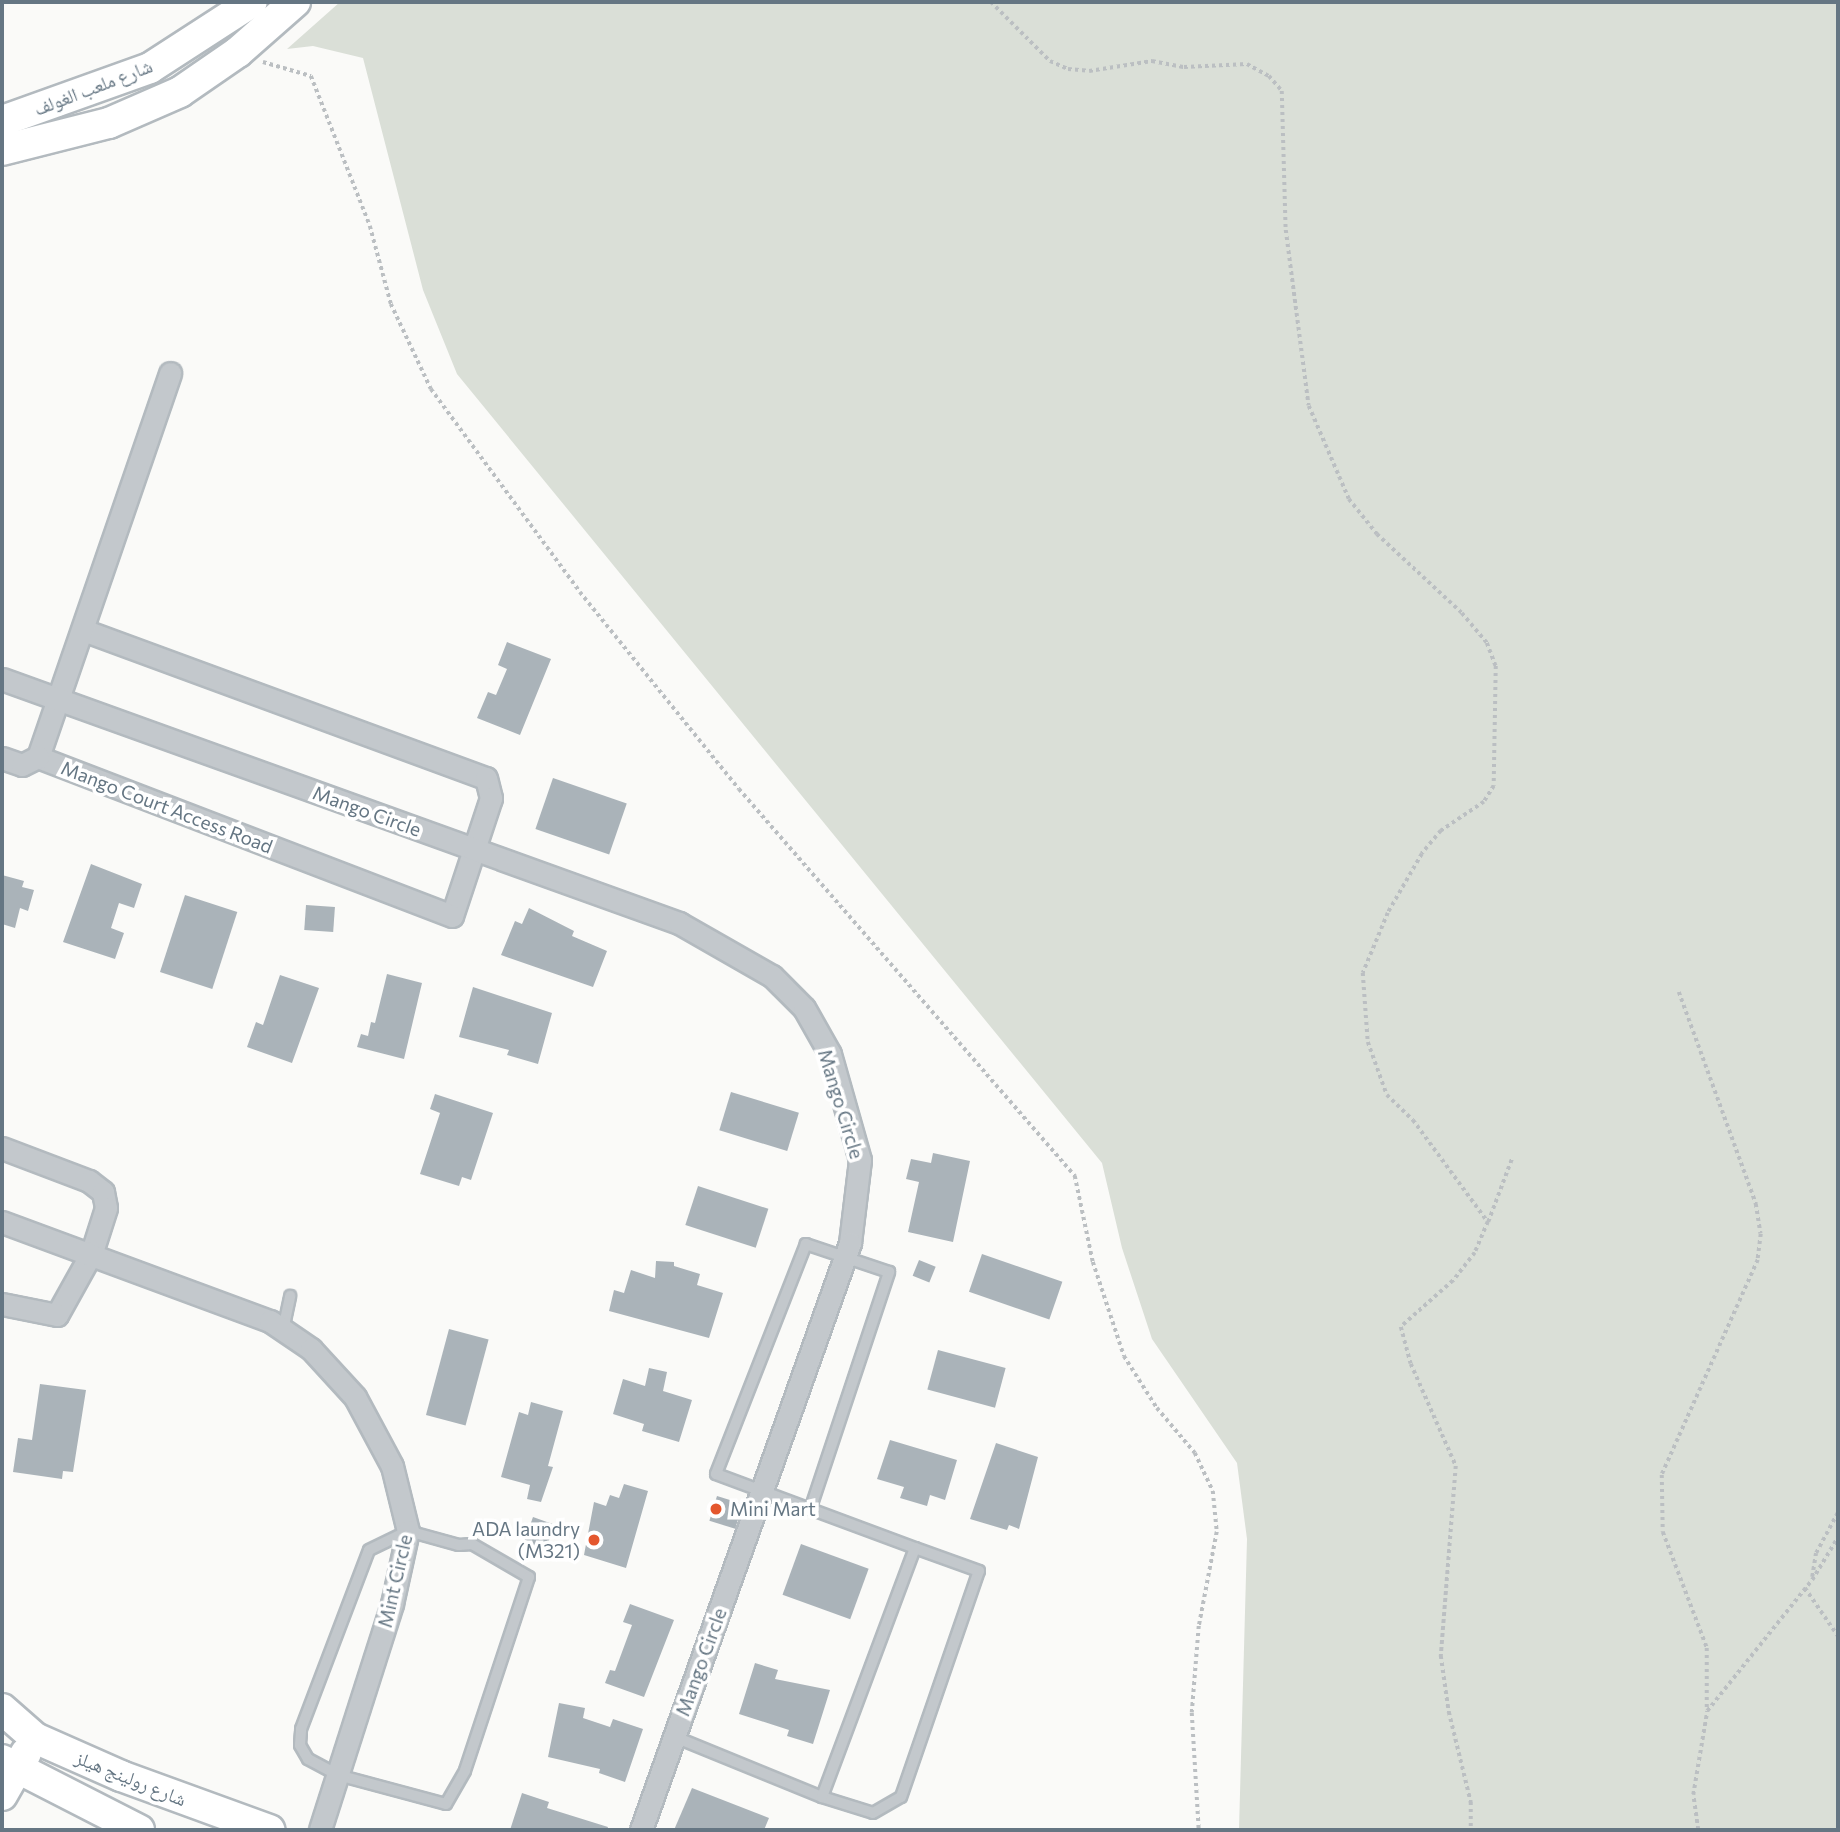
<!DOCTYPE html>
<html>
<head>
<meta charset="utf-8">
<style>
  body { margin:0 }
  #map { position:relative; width:1840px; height:1832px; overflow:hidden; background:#fafaf8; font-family:Commissioner,"Noto Naskh Arabic",sans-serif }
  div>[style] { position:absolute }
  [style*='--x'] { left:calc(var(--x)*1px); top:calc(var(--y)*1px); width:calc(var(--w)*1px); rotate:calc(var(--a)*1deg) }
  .green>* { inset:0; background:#dadfd7 }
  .building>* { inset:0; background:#aab3b9; transform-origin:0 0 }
  .path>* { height:3.5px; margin-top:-1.75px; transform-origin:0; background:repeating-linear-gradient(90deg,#bbbfc2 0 3.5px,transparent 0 7px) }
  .roads { filter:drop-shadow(2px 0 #b3babf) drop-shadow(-2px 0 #b3babf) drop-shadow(0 2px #b3babf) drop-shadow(0 -2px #b3babf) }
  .service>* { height:10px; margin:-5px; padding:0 5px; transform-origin:5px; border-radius:5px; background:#c3c8cc }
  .minor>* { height:21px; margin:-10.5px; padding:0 10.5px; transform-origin:10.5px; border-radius:10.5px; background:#c3c8cc }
  .secondary>* { height:30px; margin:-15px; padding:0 15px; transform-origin:15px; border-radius:15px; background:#fff }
  .dots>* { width:19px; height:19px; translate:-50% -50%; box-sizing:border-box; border:4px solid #fff; border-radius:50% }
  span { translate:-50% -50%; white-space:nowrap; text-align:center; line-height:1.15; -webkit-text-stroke:7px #fff; paint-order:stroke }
  .street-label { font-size:19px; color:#657683 }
  .poi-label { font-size:19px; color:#657683 }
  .left { translate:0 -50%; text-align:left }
  .right { translate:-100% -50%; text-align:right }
  .frame { position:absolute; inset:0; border:4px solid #657683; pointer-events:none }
</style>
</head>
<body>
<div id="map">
  <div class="green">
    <i style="clip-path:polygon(340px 2px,1838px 2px,1838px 1830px,1239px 1830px,1247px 1539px,1237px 1463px,1152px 1339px,1122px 1248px,1102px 1163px,457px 374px,423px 290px,363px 58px,313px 46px,287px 49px)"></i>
  </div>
  <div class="building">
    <i style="clip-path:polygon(507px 642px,551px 659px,520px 735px,477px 718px,488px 692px,496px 695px,507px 669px,498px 665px)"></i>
    <i style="left:553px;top:778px;width:78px;height:54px;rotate:19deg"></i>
    <i style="clip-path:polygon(91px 864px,142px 884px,134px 908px,119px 903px,111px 928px,124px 933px,115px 959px,63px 942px)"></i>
    <i style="clip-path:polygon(2px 875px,24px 881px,22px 887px,34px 890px,28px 911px,20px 908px,15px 928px,2px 924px)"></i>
    <i style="left:185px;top:895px;width:55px;height:81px;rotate:18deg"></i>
    <i style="left:306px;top:905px;width:29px;height:25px;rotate:4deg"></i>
    <i style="clip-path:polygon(529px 908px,574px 931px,572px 936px,607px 951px,593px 987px,501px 955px,515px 921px,522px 924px)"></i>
    <i style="clip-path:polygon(387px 974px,422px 983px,404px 1059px,357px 1047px,361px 1034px,368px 1036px,371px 1022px,375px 1023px)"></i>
    <i style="clip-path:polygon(280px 975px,319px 988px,292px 1063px,247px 1047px,256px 1022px,263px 1025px)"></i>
    <i style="clip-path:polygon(473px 987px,552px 1013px,538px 1064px,507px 1055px,509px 1050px,459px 1037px)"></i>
    <i style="left:731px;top:1092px;width:71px;height:40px;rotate:17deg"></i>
    <i style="clip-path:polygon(435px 1094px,493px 1113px,471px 1180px,462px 1177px,459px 1186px,420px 1174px,440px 1113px,430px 1109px)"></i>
    <i style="clip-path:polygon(933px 1153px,970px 1161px,953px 1242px,908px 1232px,919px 1182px,906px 1179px,911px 1159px,931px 1163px)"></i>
    <i style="left:698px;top:1186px;width:74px;height:41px;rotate:18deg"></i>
    <i style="left:982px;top:1254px;width:85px;height:40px;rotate:19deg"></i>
    <i style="left:919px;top:1260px;width:18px;height:17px;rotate:22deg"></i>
    <i style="clip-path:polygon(656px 1261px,674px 1262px,674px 1266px,700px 1274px,697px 1285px,723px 1293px,709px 1338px,609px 1311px,614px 1290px,624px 1293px,631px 1270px,655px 1278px)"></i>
    <i style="left:449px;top:1329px;width:41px;height:89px;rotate:15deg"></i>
    <i style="left:938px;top:1350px;width:70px;height:41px;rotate:15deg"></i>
    <i style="clip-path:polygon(649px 1368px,667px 1372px,663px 1391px,692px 1400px,679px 1442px,642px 1431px,644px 1424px,613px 1414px,623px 1379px,645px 1386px)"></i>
    <i style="clip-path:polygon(40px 1384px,86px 1390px,73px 1472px,63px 1471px,62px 1479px,13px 1472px,18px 1438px,32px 1440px)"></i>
    <i style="clip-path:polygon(531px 1402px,563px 1411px,548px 1466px,553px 1467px,541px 1502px,527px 1499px,530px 1485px,501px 1477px,519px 1412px,528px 1415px)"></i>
    <i style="clip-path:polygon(890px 1440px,957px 1460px,945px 1500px,930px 1495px,927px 1506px,900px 1498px,904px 1487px,877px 1479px)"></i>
    <i style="clip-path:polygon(996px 1443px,1038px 1457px,1019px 1529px,1009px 1525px,1007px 1530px,970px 1519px)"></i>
    <i style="clip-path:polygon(624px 1484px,648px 1491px,626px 1568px,584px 1555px,594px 1502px,606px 1506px,610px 1495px,619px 1498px)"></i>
    <i style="left:717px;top:1496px;width:27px;height:26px;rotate:17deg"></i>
    <i style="left:533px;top:1517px;width:23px;height:27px;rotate:20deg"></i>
    <i style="left:801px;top:1544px;width:72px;height:54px;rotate:20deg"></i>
    <i style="clip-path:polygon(630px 1604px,674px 1620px,644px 1697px,605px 1683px,610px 1670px,615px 1671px,632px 1625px,623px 1622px)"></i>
    <i style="clip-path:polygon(755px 1663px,778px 1670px,775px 1679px,830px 1690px,813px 1744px,787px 1736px,789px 1730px,739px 1714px)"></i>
    <i style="clip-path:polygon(559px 1703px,585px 1708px,583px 1718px,610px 1727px,613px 1719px,643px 1729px,625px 1782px,599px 1773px,600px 1769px,548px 1757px)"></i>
    <i style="clip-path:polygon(692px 1788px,769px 1818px,764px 1830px,674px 1830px)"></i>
    <i style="clip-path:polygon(522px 1793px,549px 1802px,547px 1808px,608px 1827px,607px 1830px,510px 1830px)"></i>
  </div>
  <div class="path">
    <i style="--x:991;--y:2;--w:83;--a:45"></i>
    <i style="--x:1050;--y:61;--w:20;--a:24"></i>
    <i style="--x:1068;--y:69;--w:21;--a:5"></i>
    <i style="--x:1089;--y:71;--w:64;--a:-9"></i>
    <i style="--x:1152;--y:61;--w:33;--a:11"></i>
    <i style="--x:1184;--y:67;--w:63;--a:-2.7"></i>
    <i style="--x:1247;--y:64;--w:25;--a:29"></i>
    <i style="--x:1269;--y:76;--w:20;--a:49"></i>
    <i style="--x:1282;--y:91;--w:139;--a:88.4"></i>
    <i style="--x:1286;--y:230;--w:177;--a:82.6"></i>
    <i style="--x:1309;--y:406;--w:101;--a:66.7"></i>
    <i style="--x:1349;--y:499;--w:45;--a:51.3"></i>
    <i style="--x:1377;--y:534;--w:116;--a:42.9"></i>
    <i style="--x:1462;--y:613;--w:39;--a:50"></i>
    <i style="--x:1487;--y:643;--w:25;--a:69"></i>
    <i style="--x:1496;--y:666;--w:120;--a:91"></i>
    <i style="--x:1494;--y:786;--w:19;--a:122"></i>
    <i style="--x:1484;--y:802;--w:52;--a:146"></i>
    <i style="--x:1441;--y:831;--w:30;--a:130"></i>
    <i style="--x:1422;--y:854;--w:68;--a:120"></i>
    <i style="--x:1388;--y:913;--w:65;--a:112.6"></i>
    <i style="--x:1363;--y:973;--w:69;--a:85.9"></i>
    <i style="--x:1368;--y:1042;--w:56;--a:70.3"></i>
    <i style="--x:1387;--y:1095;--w:36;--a:44"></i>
    <i style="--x:1413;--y:1120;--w:127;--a:53.7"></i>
    <i style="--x:1488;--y:1222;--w:34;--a:113"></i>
    <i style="--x:1475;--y:1253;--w:36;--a:128"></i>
    <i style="--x:1453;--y:1281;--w:69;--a:138.5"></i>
    <i style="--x:1401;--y:1327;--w:38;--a:75"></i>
    <i style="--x:1411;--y:1364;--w:111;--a:66.2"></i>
    <i style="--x:1456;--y:1466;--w:191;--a:94.5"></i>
    <i style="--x:1441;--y:1656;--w:57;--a:81.9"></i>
    <i style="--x:1449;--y:1712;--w:93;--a:76.3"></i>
    <i style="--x:1471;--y:1802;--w:28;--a:90"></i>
    <i style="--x:263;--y:62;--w:50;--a:16.3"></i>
    <i style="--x:311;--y:76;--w:161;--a:68.5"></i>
    <i style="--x:370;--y:226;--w:81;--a:74.9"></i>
    <i style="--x:391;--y:304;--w:94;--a:64.8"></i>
    <i style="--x:431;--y:389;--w:252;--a:53.7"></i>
    <i style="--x:580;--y:592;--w:253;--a:51.1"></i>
    <i style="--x:739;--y:789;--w:513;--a:49.03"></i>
    <i style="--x:1075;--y:1176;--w:88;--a:78.2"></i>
    <i style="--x:1093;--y:1262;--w:99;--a:71.7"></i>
    <i style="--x:1124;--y:1356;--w:62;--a:57.6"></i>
    <i style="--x:1157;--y:1408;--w:59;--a:49.8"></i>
    <i style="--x:1195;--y:1453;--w:42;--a:64.7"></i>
    <i style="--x:1213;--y:1491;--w:41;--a:84.4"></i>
    <i style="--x:1217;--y:1532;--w:96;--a:100.8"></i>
    <i style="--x:1199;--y:1626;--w:87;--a:94.6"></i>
    <i style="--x:1192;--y:1713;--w:117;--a:86.6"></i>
    <i style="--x:1679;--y:992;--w:226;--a:70"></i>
    <i style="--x:1756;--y:1204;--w:30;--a:81"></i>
    <i style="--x:1761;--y:1234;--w:26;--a:97"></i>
    <i style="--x:1758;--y:1260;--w:235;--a:114.1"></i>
    <i style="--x:1662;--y:1475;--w:57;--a:89"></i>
    <i style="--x:1663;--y:1532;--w:124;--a:69.2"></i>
    <i style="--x:1707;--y:1648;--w:63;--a:90"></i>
    <i style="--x:1488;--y:1222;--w:68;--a:-69.4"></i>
    <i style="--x:1812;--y:1577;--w:24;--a:-81"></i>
    <i style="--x:1816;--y:1553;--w:47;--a:-61.8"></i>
    <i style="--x:1805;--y:1588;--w:58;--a:55.5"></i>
    <i style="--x:1698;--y:1830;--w:35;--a:-98"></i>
    <i style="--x:1693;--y:1795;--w:85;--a:-80.5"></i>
    <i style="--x:1707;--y:1711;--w:168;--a:-51.3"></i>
    <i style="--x:1812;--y:1580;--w:50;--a:-58.8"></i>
  </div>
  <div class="roads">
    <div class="service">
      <i style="--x:283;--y:1330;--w:35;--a:-78"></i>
      <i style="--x:811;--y:1507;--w:248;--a:-71.6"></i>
      <i style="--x:889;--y:1272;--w:88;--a:-161.4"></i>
      <i style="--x:806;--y:1244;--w:247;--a:111.4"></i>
      <i style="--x:716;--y:1474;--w:212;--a:20.4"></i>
      <i style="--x:408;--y:1531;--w:53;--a:15.4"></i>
      <i style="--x:459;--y:1545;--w:13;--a:-4"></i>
      <i style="--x:472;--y:1544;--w:66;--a:30.1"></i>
      <i style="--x:529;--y:1577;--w:204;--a:108.3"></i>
      <i style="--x:465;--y:1771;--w:38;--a:120"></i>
      <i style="--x:446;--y:1804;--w:112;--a:-165"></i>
      <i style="--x:338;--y:1775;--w:34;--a:-152"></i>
      <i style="--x:308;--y:1759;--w:16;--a:-120"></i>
      <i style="--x:300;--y:1745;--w:16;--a:-86"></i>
      <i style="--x:301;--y:1729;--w:191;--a:-69.2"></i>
      <i style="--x:369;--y:1550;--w:43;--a:-26"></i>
      <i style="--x:675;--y:1737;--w:159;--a:22.2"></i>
      <i style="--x:822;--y:1797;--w:53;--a:17.4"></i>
      <i style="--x:873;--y:1813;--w:32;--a:-30"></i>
      <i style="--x:901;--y:1797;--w:239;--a:-71"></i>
      <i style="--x:979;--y:1571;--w:68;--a:-160.2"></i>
      <i style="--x:915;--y:1548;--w:266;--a:110.5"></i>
    </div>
    <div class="minor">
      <i style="--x:83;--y:630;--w:429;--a:20.2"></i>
      <i style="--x:486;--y:778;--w:21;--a:76"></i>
      <i style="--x:491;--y:798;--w:124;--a:108.3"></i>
      <i style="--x:452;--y:916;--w:443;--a:-159"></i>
      <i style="--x:38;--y:757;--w:406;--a:-71"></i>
      <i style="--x:2;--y:679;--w:720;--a:19.82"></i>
      <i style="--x:679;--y:923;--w:107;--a:29.7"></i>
      <i style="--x:772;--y:976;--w:45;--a:45"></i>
      <i style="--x:804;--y:1008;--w:53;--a:60.5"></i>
      <i style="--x:830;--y:1054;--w:110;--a:74.2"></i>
      <i style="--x:860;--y:1160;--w:84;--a:96.9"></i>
      <i style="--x:850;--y:1243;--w:623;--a:109.6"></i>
      <i style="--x:2;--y:758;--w:21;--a:19"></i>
      <i style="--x:22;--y:765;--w:18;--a:-27"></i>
      <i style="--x:2;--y:1148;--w:93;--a:20.8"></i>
      <i style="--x:89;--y:1181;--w:18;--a:38"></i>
      <i style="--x:103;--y:1192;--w:16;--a:79"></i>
      <i style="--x:106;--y:1208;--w:46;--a:107.7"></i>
      <i style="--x:92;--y:1252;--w:72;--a:119.1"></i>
      <i style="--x:57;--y:1315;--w:56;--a:-168.7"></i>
      <i style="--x:2;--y:1222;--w:286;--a:20.3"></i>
      <i style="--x:270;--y:1321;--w:50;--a:34.3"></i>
      <i style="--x:311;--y:1349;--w:65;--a:47.5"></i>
      <i style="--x:355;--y:1397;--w:78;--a:61.8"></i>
      <i style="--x:392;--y:1466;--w:67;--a:76.2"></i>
      <i style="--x:408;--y:1531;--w:75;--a:102.4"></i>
      <i style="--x:392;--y:1604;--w:237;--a:107.7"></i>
    </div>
    <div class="secondary">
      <i style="--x:2;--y:121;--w:157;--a:-19.7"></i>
      <i style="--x:150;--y:68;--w:121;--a:-32.9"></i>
      <i style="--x:2;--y:150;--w:110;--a:-14.2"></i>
      <i style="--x:109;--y:123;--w:77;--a:-23.6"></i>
      <i style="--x:180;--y:92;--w:70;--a:-34.6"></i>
      <i style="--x:238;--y:52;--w:76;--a:-41.3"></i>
      <i style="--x:2;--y:1709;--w:44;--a:41.3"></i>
      <i style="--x:35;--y:1738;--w:94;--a:23.8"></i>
      <i style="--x:121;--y:1776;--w:158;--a:20"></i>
      <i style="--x:2;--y:1760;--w:154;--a:27.1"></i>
      <i style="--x:2;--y:1795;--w:48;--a:-60.3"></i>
    </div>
  </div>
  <div class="dots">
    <i style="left:716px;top:1509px;background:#e4572e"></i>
    <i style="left:594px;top:1540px;background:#e4572e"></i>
  </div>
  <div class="street-label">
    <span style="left:93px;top:87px;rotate:-21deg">شارع ملعب الغولف</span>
    <span style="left:167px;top:807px;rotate:21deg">Mango Court Access Road</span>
    <span style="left:367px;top:811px;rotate:20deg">Mango Circle</span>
    <span style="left:841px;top:1104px;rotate:73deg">Mango Circle</span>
    <span style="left:395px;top:1581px;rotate:-77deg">Mint Circle</span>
    <span style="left:701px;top:1662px;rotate:-70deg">Mango Circle</span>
    <span style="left:131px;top:1778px;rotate:22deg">شارع رولينج هيلز</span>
  </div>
  <div class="poi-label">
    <span class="left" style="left:730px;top:1509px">Mini Mart</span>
    <span class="right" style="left:580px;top:1540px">ADA laundry<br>(M321)</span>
  </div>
  <div class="frame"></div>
</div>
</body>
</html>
